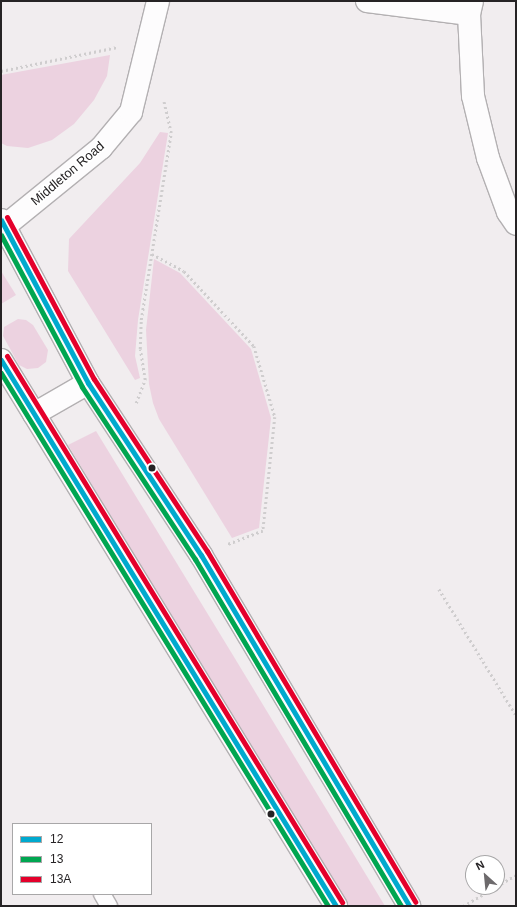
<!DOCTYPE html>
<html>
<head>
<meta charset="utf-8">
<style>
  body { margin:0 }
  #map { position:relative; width:517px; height:907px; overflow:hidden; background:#f1edef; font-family:Helvetica,sans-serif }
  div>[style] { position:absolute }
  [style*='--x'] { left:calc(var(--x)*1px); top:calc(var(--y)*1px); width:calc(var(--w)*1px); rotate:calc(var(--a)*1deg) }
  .green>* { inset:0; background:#ecd2e0 }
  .path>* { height:2.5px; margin-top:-1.25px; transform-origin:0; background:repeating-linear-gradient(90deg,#cfcdce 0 2px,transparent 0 5px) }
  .roads { filter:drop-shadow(1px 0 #b3b0b2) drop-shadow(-1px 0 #b3b0b2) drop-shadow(0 1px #b3b0b2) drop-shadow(0 -1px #b3b0b2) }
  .service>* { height:16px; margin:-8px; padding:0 8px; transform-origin:8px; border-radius:8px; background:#fdfcfd }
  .minor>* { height:22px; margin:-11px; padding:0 11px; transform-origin:11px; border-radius:11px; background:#fdfcfd }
  .tertiary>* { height:22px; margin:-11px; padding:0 11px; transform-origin:11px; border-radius:11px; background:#fdfcfd }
  .bus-1>* { height:5px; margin:-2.5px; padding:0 2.5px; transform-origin:2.5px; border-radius:2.5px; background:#00a9ce }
  .bus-2>* { height:5px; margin:-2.5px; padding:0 2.5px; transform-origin:2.5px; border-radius:2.5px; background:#00a651 }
  .bus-3>* { height:5px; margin:-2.5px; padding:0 2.5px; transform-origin:2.5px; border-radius:2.5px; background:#e4002b }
  .dots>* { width:11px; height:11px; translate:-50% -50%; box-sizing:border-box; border:2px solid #fff; border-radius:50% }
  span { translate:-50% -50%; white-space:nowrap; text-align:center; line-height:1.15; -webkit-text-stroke:3.5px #fff; paint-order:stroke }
  .street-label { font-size:13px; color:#262325 }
  .frame { position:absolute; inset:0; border:2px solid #262325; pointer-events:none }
  .legend { position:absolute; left:12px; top:823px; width:140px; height:72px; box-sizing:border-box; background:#fff; border:1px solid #a8a7a8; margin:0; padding:5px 7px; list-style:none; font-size:12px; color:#262325 }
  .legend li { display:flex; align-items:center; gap:8px; height:20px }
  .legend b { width:20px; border:1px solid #a8a7a8 }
  .north { position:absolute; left:465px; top:855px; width:40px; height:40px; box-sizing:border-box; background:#fff; border:1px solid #a8a7a8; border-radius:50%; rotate:333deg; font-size:11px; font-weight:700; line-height:16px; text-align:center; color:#262325 }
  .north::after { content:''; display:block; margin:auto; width:14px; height:18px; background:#6d6a6c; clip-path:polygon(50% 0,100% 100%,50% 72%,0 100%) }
</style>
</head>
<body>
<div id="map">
  <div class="green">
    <i style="clip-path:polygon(110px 55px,107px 76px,94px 100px,74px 124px,52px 140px,28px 148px,7px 146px,1px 143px,1px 75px)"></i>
    <i style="clip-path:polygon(160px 132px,168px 133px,138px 320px,135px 356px,140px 378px,135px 380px,68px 271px,69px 239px,140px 163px)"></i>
    <i style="clip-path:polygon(154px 259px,180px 273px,251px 349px,271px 418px,259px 528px,232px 538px,159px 419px,153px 403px,149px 384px,146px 330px)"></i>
    <i style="clip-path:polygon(1px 271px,16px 295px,1px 304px)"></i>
    <i style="clip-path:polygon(18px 319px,26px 320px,33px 325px,48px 350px,46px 362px,38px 368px,27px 369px,19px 365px,3px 336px,4px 327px)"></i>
    <i style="clip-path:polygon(96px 431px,231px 652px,385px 906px,346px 906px,68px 445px)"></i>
  </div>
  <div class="path">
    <i style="--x:1;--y:71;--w:119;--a:-11.6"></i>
    <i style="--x:152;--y:254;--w:36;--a:28"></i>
    <i style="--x:184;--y:271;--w:103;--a:47"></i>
    <i style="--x:254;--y:346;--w:74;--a:73.5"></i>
    <i style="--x:275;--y:417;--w:115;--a:96"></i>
    <i style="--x:263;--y:531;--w:39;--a:159"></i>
    <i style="--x:136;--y:403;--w:25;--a:-69"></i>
    <i style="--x:145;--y:380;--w:31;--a:-99"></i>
    <i style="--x:140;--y:349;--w:29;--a:-88"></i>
    <i style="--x:141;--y:320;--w:189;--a:-80.9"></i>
    <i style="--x:171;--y:133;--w:32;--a:-103"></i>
    <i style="--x:439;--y:589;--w:148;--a:58.6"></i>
    <i style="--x:497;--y:886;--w:22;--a:-30"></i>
    <i style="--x:463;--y:906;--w:38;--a:-30"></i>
  </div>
  <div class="roads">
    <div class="service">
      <i style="--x:102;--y:894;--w:14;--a:60"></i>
    </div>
    <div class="minor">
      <i style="--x:367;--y:1;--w:103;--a:7.3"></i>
      <i style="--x:472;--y:1;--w:13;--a:103"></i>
      <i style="--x:469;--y:14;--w:82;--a:87.2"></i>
      <i style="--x:473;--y:96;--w:64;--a:76.4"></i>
      <i style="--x:488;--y:158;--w:58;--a:69.7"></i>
      <i style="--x:508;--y:212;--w:14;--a:56"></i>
    </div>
    <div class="tertiary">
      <i style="--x:1;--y:220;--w:185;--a:61.9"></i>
      <i style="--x:88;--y:383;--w:206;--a:56.7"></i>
      <i style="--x:201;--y:555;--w:408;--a:59.3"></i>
      <i style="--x:5;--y:226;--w:124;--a:-39.1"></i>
      <i style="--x:101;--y:148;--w:47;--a:-50.2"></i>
      <i style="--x:131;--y:112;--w:114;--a:-76.3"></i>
      <i style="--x:1;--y:360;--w:641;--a:58.47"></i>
      <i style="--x:34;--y:414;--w:62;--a:-29.9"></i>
    </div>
  </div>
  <div class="bus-1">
    <i style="--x:1;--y:220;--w:185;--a:61.9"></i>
    <i style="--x:88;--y:383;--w:206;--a:56.7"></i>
    <i style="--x:201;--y:555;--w:408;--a:59.3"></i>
    <i style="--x:1;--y:360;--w:641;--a:58.47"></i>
  </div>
  <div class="bus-2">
    <i style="--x:1;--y:235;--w:172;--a:61.9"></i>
    <i style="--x:82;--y:387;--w:206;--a:56.7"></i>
    <i style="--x:195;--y:559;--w:404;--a:59.3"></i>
    <i style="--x:1;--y:373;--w:625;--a:58.47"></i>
  </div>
  <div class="bus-3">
    <i style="--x:7;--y:217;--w:184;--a:61.8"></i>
    <i style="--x:94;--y:379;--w:206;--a:56.7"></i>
    <i style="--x:207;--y:551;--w:408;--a:59.3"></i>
    <i style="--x:7;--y:356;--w:641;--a:58.47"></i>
  </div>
  <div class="dots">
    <i style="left:152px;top:468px;background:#262325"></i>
    <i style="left:271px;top:814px;background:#262325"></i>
  </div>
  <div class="street-label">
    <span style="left:68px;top:174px;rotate:-40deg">Middleton Road</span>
  </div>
  <div class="frame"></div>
  <ul class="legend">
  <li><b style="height:5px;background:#00a9ce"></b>12</li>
  <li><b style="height:5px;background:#00a651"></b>13</li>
  <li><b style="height:5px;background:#e4002b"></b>13A</li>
  </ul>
  <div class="north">N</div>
</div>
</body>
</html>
